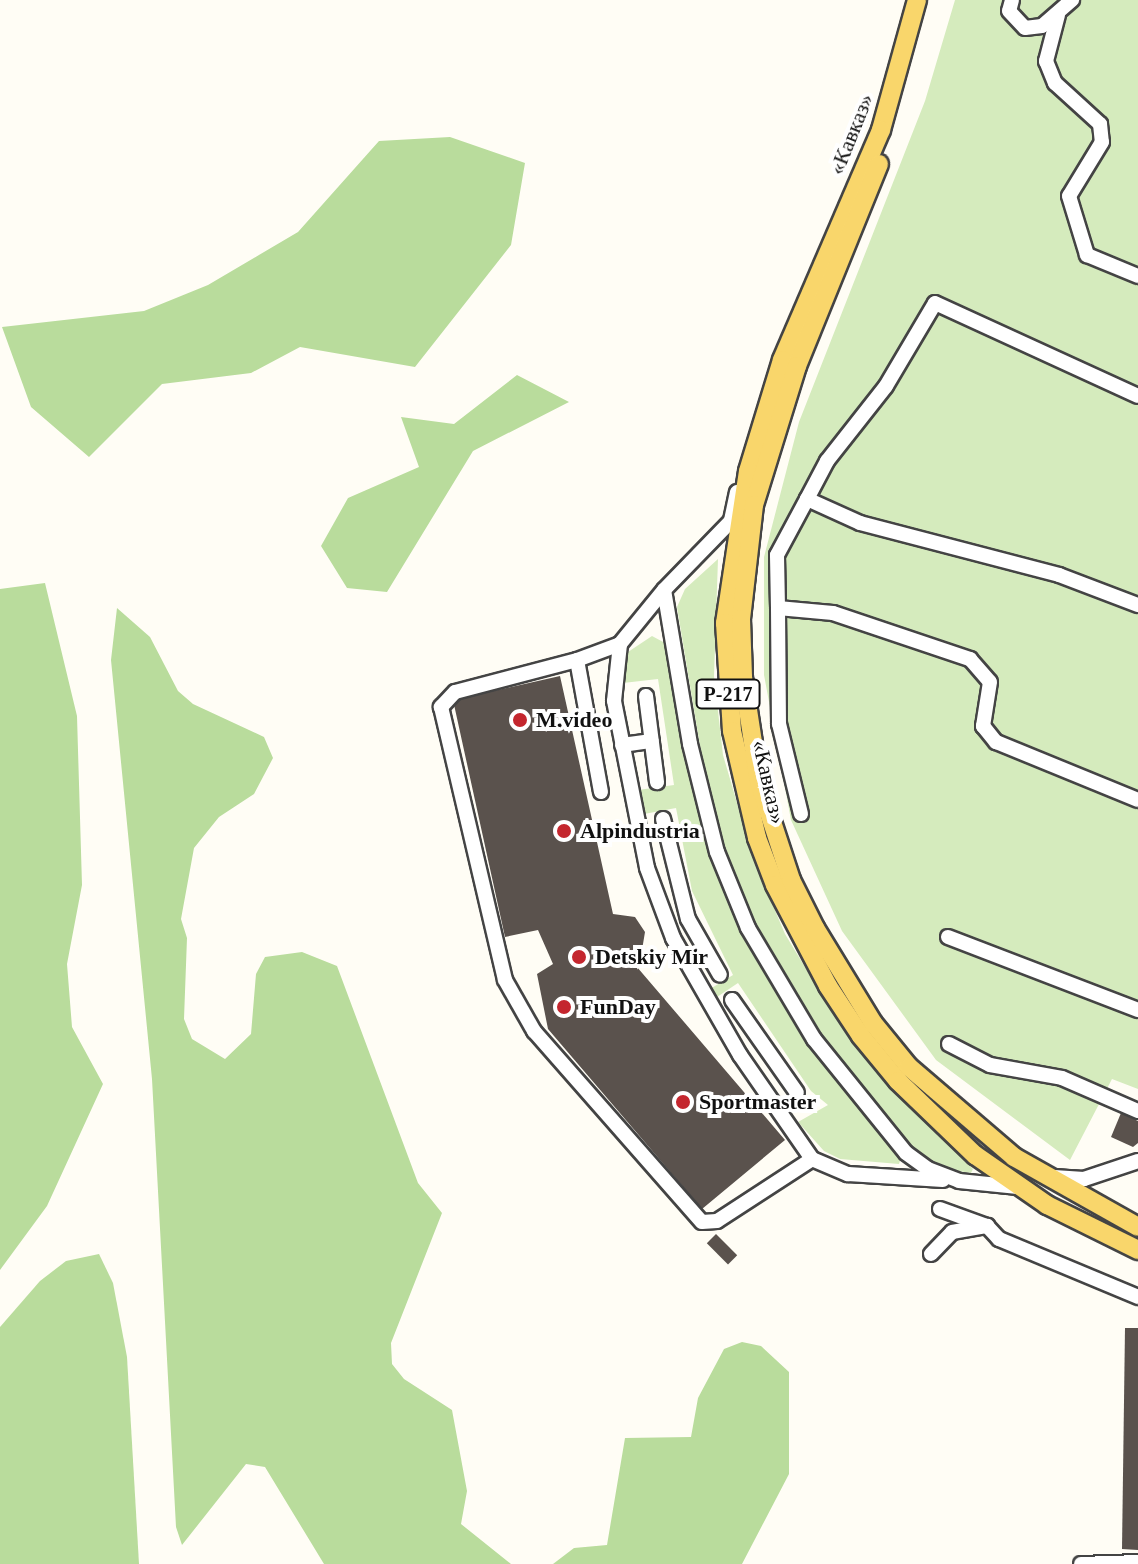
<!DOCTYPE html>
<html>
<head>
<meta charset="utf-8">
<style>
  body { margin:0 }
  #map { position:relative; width:1138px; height:1564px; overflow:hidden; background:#fffdf5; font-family:"Times New Roman",serif }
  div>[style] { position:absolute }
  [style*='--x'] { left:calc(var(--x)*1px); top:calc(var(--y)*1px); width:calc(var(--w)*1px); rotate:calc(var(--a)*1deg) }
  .green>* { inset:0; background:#d5ebbd }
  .forest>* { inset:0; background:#b9dc9c }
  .building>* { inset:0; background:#5a524d; transform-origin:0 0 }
  .roads { filter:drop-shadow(2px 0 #444) drop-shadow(-2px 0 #444) drop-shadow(0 2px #444) drop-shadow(0 -2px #444) }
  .minor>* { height:14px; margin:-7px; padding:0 7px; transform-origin:7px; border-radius:7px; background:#fff }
  .major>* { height:18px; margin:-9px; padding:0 9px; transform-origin:9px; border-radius:9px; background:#f9d66b }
  .dots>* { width:22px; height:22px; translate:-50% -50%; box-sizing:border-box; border:4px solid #fff; border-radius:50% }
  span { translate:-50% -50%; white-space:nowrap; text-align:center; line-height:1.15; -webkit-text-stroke:8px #fff; paint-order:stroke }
  .shield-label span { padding:2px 6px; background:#fff; border:2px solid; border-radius:6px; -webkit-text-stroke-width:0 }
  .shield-label { font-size:20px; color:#111; font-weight:700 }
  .street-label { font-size:22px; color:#111 }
  .poi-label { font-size:22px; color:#111; font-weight:700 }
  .left { translate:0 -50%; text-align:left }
</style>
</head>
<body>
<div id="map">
  <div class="green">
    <i style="clip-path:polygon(955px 0,1138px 0,1138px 1089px,1112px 1079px,1070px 1160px,936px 1060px,842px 931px,791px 820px,764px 675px,764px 557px,799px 422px,925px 101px)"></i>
    <i style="clip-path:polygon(718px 559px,714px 676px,723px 755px,754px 861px,785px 934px,831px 1010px,872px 1068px,973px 1169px,971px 1173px,939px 1168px,905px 1142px,826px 1044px,753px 924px,723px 847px,704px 770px,677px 607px,685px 589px)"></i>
    <i style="clip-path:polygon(652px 636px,665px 643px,670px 654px,743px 930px,806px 1037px,902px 1154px,899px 1164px,840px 1159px,824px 1151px,798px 1122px,828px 1105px,811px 1091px,738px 983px,714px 999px,710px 989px,733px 975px,692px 891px,676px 808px,644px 814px,638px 790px,674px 785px,658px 679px,623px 683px,628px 652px)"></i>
  </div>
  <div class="forest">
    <i style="clip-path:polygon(450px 137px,525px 163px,511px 245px,415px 367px,300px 347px,251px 373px,162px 384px,89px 457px,31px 407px,2px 327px,144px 311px,208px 285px,298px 232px,379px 141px)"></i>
    <i style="clip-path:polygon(517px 375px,569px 402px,473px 451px,387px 592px,347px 588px,321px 546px,348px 498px,419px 467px,401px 417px,454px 424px)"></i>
    <i style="clip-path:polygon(45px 583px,77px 716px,82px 885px,67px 964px,72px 1027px,103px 1084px,47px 1206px,0 1270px,0 589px)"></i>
    <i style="clip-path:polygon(117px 608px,150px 637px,178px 691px,193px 704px,264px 737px,273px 758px,254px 794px,219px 817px,194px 848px,181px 919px,187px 938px,184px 1019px,192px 1039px,225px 1059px,251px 1034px,256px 974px,265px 957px,302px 952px,337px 966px,418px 1183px,442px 1213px,391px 1343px,392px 1364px,404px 1379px,452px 1410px,467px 1491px,461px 1524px,511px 1564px,324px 1564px,265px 1467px,246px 1464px,182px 1545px,176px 1527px,152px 1079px,111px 660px)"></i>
    <i style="clip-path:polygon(99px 1254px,113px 1283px,127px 1357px,139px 1564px,0 1564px,0 1327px,40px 1281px,66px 1261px)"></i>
    <i style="clip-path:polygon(742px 1342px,761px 1346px,789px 1372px,789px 1474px,742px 1564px,553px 1564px,574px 1548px,607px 1545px,625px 1438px,691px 1437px,698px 1398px,724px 1349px)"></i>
  </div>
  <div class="building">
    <i style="clip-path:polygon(560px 676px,613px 914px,635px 917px,645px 932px,642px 950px,631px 960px,785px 1140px,702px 1209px,548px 1029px,537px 974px,553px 964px,538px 930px,505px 937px,453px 700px)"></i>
    <i style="clip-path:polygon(1121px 1113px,1138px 1121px,1138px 1143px,1133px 1147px,1111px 1137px)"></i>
    <i style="left:716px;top:1234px;width:30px;height:13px;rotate:45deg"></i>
    <i style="clip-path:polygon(1125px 1328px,1138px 1328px,1138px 1550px,1122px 1549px)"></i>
  </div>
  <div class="roads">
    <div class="minor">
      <i style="--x:1012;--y:0;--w:11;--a:105"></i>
      <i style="--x:1009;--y:11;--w:23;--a:47"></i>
      <i style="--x:1025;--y:28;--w:17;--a:-7"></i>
      <i style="--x:1042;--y:26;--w:40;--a:-41"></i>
      <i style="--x:1058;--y:15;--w:48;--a:104.6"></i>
      <i style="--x:1046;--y:61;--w:24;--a:68"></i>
      <i style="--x:1055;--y:83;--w:61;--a:42.3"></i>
      <i style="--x:1100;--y:124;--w:18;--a:84"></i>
      <i style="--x:1102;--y:142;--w:63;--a:121.4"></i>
      <i style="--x:1069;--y:196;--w:62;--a:73"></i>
      <i style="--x:1087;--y:255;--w:55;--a:22.4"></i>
      <i style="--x:737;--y:492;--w:30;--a:102"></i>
      <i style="--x:731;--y:521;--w:96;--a:134.2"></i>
      <i style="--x:664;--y:590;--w:156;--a:80.4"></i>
      <i style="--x:690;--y:744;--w:111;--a:76"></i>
      <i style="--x:717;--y:852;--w:82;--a:67.8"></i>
      <i style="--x:748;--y:928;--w:129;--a:59.3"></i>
      <i style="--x:814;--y:1039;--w:146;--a:51.1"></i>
      <i style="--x:906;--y:1153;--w:27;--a:36"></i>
      <i style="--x:928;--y:1169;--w:33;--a:21"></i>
      <i style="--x:959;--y:1181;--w:59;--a:5.8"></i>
      <i style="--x:807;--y:499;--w:43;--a:-62.2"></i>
      <i style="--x:827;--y:461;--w:95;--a:-51.8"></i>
      <i style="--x:886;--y:386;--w:96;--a:-59.4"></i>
      <i style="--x:935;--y:303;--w:223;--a:24.6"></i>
      <i style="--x:664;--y:590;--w:70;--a:129.2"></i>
      <i style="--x:620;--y:644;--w:57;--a:96"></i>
      <i style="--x:614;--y:701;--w:170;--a:78.8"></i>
      <i style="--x:647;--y:868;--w:75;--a:69.6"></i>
      <i style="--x:673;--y:938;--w:135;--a:60.2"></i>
      <i style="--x:740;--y:1055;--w:126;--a:55.3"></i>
      <i style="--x:812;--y:1159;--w:39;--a:23"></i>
      <i style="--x:848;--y:1174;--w:95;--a:3.6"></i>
      <i style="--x:778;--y:608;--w:53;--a:-91.1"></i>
      <i style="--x:777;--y:555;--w:64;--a:-61.8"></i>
      <i style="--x:807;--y:499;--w:58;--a:24.4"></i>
      <i style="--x:860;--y:523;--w:206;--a:14.6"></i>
      <i style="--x:1059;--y:575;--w:85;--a:20.8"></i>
      <i style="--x:577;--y:660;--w:126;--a:165.3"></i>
      <i style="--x:455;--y:692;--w:21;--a:133"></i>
      <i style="--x:441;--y:707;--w:280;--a:76.8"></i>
      <i style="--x:505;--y:980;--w:59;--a:60.4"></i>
      <i style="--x:534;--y:1031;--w:254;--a:48.7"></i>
      <i style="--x:702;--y:1222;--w:15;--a:-4"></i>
      <i style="--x:717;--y:1221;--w:113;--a:-33.1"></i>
      <i style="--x:646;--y:696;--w:87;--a:82.7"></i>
      <i style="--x:622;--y:745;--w:30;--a:-8"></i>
      <i style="--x:601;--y:792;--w:134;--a:-100.3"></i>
      <i style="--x:577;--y:660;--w:46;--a:-20.4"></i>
      <i style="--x:801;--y:814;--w:93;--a:-103.7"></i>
      <i style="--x:779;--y:724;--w:116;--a:-90.5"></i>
      <i style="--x:778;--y:608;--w:55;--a:5.2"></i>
      <i style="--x:833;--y:613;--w:145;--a:18.6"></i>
      <i style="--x:970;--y:659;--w:30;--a:49"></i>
      <i style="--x:990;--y:682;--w:45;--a:99"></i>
      <i style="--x:983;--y:726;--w:21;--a:51"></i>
      <i style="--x:996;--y:742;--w:153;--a:22.2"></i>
      <i style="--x:663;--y:819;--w:103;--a:76"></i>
      <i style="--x:688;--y:919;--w:64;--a:60.3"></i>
      <i style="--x:948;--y:937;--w:204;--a:21"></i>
      <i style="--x:732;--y:1000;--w:113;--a:55"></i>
      <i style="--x:949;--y:1044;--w:46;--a:27.1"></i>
      <i style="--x:990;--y:1065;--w:73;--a:10.2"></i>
      <i style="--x:1062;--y:1078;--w:83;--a:23.5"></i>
      <i style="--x:1054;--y:1177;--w:30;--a:4"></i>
      <i style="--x:1084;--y:1179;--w:57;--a:-18.4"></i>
      <i style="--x:940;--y:1209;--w:47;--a:20"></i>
      <i style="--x:931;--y:1254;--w:30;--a:-46"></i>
      <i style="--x:952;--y:1232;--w:36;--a:-10"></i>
      <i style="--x:987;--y:1226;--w:18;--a:47"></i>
      <i style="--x:999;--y:1239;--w:151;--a:22.6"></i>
      <i style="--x:1081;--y:1564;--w:57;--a:-2"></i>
    </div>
    <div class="major">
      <i style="--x:917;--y:0;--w:135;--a:105.5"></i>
      <i style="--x:881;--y:130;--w:250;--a:113.3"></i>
      <i style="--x:782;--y:360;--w:116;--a:107"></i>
      <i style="--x:748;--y:471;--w:154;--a:98.6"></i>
      <i style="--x:725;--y:623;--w:108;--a:86.3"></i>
      <i style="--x:732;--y:731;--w:110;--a:76.8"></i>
      <i style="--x:757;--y:838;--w:50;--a:69"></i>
      <i style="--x:775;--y:885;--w:114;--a:62.3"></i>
      <i style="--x:828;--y:986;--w:60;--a:56.6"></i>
      <i style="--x:861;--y:1036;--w:58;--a:50.6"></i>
      <i style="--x:898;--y:1081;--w:107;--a:43.9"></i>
      <i style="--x:975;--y:1155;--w:88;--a:34.8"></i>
      <i style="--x:1047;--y:1205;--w:102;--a:26.3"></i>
      <i style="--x:879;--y:164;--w:218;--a:112.1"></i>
      <i style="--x:797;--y:366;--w:145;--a:107.2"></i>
      <i style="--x:754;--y:505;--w:115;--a:96.5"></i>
      <i style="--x:741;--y:619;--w:58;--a:88"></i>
      <i style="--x:743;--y:677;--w:106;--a:81.3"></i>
      <i style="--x:759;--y:782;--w:103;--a:71.9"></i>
      <i style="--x:791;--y:880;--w:54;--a:63.4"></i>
      <i style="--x:815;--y:928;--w:111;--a:58.6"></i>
      <i style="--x:873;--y:1023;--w:57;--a:50.7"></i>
      <i style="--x:909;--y:1067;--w:138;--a:40.6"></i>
      <i style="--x:1014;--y:1157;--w:142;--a:29.4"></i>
    </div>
  </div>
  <div class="dots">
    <i style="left:520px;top:720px;background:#c4262e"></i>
    <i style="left:564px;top:831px;background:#c4262e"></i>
    <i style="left:579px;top:957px;background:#c4262e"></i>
    <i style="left:564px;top:1007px;background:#c4262e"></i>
    <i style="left:683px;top:1102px;background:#c4262e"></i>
  </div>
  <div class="shield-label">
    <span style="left:728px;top:694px">Р-217</span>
  </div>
  <div class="street-label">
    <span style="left:851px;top:134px;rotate:-68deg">«Кавказ»</span>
    <span style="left:769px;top:782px;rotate:77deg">«Кавказ»</span>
  </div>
  <div class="poi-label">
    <span class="left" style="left:536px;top:720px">M.video</span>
    <span class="left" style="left:580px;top:831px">Alpindustria</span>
    <span class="left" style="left:595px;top:957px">Detskiy Mir</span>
    <span class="left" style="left:580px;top:1007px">FunDay</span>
    <span class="left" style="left:699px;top:1102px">Sportmaster</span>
  </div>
</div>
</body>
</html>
